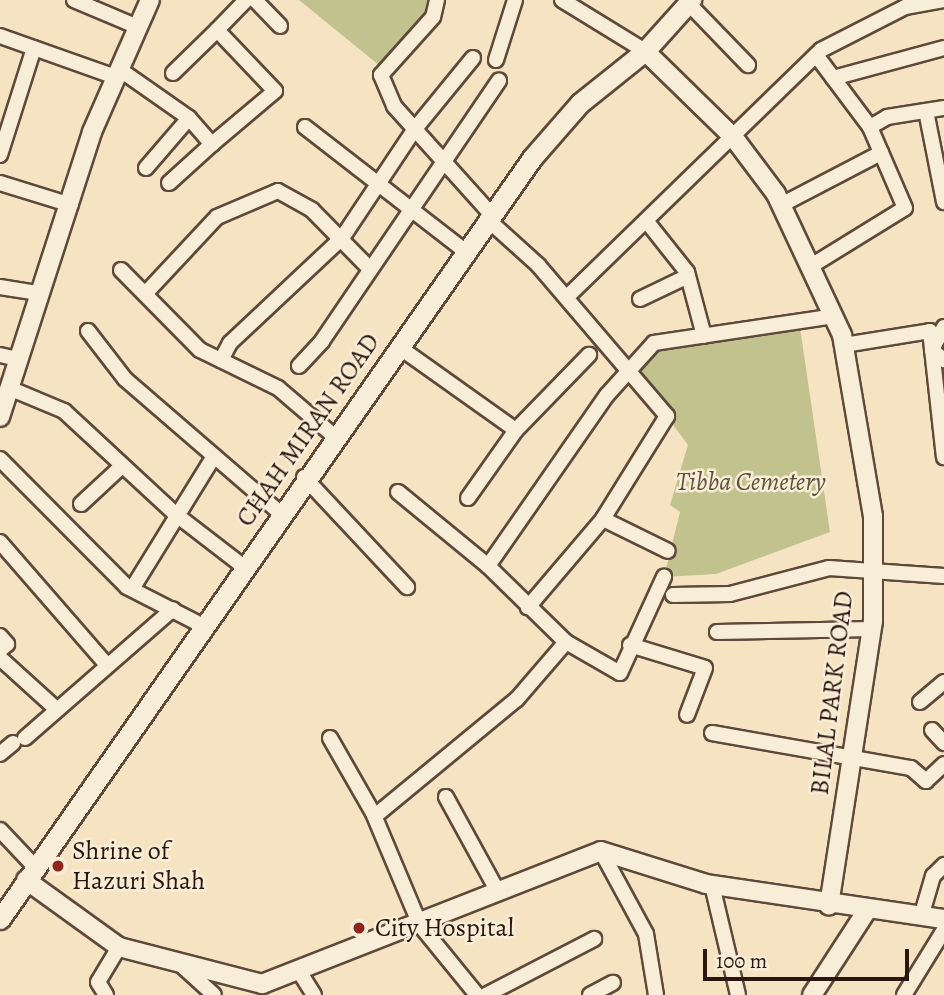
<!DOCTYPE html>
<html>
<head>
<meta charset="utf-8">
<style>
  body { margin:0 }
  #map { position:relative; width:944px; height:995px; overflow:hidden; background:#f5e3c2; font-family:Alegreya,serif }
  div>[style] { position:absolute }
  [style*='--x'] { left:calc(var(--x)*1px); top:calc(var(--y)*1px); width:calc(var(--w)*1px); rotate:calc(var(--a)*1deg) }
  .green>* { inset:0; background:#c2c28f }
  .roads { filter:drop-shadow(2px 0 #5e493a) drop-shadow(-2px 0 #5e493a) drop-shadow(0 2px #5e493a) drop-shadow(0 -2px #5e493a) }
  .minor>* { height:14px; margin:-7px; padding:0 7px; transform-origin:7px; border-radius:7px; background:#f8edd7 }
  .tertiary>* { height:18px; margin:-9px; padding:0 9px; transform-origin:9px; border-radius:9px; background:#f8edd7 }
  .secondary>* { height:19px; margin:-9.5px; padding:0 9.5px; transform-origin:9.5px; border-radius:9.5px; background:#f8edd7 }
  .dots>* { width:19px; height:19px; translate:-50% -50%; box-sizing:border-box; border:4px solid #f8edd7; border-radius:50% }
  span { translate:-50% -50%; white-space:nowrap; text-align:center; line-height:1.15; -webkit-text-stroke:5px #f8edd7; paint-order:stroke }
  .street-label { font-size:26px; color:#2b160d }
  .park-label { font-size:26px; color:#60523a; font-style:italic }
  .poi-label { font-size:26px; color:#2b160d }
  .left { translate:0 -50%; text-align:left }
  .scale { position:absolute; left:703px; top:949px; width:206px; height:32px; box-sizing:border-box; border:4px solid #2b160d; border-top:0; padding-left:9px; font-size:21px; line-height:24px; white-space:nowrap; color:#2b160d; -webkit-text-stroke:5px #f8edd7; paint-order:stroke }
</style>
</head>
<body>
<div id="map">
  <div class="green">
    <i style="clip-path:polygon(299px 0,437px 0,385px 70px)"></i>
    <i style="clip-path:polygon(799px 321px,830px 532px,716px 574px,664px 577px,680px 512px,670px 505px,688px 445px,631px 368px,654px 343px)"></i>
  </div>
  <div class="roads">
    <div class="minor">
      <i style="--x:74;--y:0;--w:69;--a:22.9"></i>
      <i style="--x:255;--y:0;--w:36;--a:46"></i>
      <i style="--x:437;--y:0;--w:17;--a:103"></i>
      <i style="--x:433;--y:17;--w:78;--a:131.9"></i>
      <i style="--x:381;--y:75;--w:34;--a:67"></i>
      <i style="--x:394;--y:106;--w:145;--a:48.1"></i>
      <i style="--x:562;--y:0;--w:97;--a:31.6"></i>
      <i style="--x:689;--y:4;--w:85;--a:46"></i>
      <i style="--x:217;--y:30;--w:42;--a:-46"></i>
      <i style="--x:0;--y:36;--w:123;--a:19.5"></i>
      <i style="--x:816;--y:55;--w:90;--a:53.1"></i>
      <i style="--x:870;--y:127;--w:20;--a:-30"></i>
      <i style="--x:887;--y:117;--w:58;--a:-9"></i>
      <i style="--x:496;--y:60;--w:63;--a:-72.4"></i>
      <i style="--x:119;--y:69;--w:85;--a:35"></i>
      <i style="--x:189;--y:118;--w:35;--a:49"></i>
      <i style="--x:212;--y:144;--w:58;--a:137.8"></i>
      <i style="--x:173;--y:73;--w:62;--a:-44.3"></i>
      <i style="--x:217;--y:30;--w:84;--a:46.4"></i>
      <i style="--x:275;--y:91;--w:82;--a:139.9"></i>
      <i style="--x:833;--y:78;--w:115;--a:-15.1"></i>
      <i style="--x:926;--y:111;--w:93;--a:78.8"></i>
      <i style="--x:305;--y:127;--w:202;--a:37.8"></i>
      <i style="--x:0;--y:155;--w:112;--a:-72.4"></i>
      <i style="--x:146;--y:168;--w:66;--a:-49.3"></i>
      <i style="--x:0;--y:183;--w:74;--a:17.2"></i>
      <i style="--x:781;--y:205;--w:113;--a:-27.5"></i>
      <i style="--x:487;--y:219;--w:69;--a:42"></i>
      <i style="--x:538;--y:265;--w:199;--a:49.5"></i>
      <i style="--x:667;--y:416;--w:121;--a:121.9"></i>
      <i style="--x:603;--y:519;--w:116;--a:130.4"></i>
      <i style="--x:648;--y:223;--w:63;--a:51.5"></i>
      <i style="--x:687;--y:272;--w:66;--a:75.1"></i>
      <i style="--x:811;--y:266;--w:110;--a:-31.7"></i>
      <i style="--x:905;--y:208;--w:88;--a:-113.4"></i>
      <i style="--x:121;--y:270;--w:112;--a:45.4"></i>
      <i style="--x:200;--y:350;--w:87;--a:26"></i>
      <i style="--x:278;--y:388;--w:74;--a:40.6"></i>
      <i style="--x:0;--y:287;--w:39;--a:9"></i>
      <i style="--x:145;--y:294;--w:105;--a:-46.9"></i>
      <i style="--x:217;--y:217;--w:66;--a:-23.1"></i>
      <i style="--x:278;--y:191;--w:39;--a:29"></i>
      <i style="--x:312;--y:210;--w:81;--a:45.5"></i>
      <i style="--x:567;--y:297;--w:354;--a:-44.2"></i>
      <i style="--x:821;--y:50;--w:94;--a:-27.1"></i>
      <i style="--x:905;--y:7;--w:39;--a:-10"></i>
      <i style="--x:640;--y:299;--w:53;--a:-25.6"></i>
      <i style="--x:944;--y:327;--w:26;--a:118"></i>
      <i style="--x:932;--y:350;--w:16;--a:40"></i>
      <i style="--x:88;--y:331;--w:61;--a:52.4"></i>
      <i style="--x:125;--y:379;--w:205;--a:40.8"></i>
      <i style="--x:844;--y:345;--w:87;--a:-9.2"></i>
      <i style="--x:930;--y:331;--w:127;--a:83.7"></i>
      <i style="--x:399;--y:347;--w:143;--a:35.4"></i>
      <i style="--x:516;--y:430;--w:105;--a:-45.8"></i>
      <i style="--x:0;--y:355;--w:18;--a:13"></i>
      <i style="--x:221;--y:360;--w:19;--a:-62"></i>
      <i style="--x:230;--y:343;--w:154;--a:-43.2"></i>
      <i style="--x:342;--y:238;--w:130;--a:-56.3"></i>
      <i style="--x:414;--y:130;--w:93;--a:-50.7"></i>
      <i style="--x:299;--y:366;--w:34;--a:-47"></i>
      <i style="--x:322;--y:341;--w:315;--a:-55.8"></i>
      <i style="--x:9;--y:388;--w:60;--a:22.7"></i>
      <i style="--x:64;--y:411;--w:150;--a:42.8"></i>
      <i style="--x:174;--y:513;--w:88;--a:37.6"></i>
      <i style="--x:0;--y:459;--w:180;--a:45.2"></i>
      <i style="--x:127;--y:587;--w:88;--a:27.1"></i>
      <i style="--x:304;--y:477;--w:151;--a:46.9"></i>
      <i style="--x:398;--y:492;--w:117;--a:39.4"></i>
      <i style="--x:488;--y:566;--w:109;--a:44.3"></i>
      <i style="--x:566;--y:642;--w:62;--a:29.9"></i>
      <i style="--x:620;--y:673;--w:106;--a:-65.4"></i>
      <i style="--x:468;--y:498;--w:83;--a:-54.8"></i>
      <i style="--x:81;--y:504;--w:56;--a:-42.8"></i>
      <i style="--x:603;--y:519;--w:72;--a:26.2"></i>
      <i style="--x:0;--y:542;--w:162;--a:49"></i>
      <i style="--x:488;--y:566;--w:208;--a:-55.2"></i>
      <i style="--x:607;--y:395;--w:70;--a:-47.9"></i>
      <i style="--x:654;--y:343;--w:182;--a:-8.5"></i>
      <i style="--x:132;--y:589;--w:156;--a:-58.3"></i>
      <i style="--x:673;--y:595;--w:57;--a:-1"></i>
      <i style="--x:730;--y:594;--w:102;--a:-14.7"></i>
      <i style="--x:829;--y:568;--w:115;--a:4"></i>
      <i style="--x:717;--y:632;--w:155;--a:-1.1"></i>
      <i style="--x:0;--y:636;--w:11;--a:49"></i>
      <i style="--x:7;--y:644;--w:9;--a:139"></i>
      <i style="--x:630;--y:645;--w:78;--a:17"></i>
      <i style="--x:705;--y:668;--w:50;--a:111"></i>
      <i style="--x:0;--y:658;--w:73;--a:42.2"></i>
      <i style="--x:920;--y:702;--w:31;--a:-40"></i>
      <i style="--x:932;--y:730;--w:18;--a:47"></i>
      <i style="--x:712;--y:733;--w:202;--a:10"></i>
      <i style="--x:911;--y:768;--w:20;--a:41"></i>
      <i style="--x:926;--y:781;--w:25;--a:-43"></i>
      <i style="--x:25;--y:738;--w:196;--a:-41.1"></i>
      <i style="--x:330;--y:738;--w:86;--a:60.2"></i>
      <i style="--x:373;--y:813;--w:121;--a:67.2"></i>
      <i style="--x:420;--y:925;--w:90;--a:50.8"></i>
      <i style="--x:0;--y:754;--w:17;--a:-40"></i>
      <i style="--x:446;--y:797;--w:108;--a:61.3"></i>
      <i style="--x:375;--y:816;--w:184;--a:-39.5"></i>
      <i style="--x:517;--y:699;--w:75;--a:-49.3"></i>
      <i style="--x:0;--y:830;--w:51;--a:46.6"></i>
      <i style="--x:601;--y:851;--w:94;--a:61.5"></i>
      <i style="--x:646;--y:934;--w:62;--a:80.7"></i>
      <i style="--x:712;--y:885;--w:113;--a:76.7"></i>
      <i style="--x:921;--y:917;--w:43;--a:-73.7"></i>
      <i style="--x:933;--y:876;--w:16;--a:-45"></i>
      <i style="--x:179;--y:963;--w:47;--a:42.4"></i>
      <i style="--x:299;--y:971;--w:28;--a:58"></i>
      <i style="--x:106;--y:995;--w:15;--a:-122"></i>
      <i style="--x:98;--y:982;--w:41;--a:-59"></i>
      <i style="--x:486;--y:995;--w:122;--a:-27.4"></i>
      <i style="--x:590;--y:995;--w:26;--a:-28"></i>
      <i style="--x:904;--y:995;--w:76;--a:-58.4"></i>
    </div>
    <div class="tertiary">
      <i style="--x:645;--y:51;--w:124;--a:44.3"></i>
      <i style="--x:734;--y:138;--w:70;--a:53.1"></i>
      <i style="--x:776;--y:194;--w:156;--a:64.9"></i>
      <i style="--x:842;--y:335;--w:184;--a:80.3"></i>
      <i style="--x:873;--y:516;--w:105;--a:90"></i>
      <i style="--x:873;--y:621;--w:288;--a:98.8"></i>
      <i style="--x:0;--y:417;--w:299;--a:-72.1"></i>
      <i style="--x:92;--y:132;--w:144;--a:-66.3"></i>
      <i style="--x:26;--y:880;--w:115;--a:35.8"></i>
      <i style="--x:119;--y:947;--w:148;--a:14.5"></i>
      <i style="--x:262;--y:984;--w:364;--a:-21.4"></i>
      <i style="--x:601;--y:851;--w:110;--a:17.4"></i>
      <i style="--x:706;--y:884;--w:241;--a:8.4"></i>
      <i style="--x:812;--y:995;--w:99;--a:-57"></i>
    </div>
    <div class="secondary">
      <i style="--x:0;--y:919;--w:929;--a:-55.04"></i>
      <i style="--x:532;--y:158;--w:73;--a:-48.9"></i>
      <i style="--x:580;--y:103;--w:83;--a:-38.7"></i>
      <i style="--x:645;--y:51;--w:69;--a:-48"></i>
    </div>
  </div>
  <div class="dots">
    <i style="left:58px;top:866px;background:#8f2418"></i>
    <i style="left:359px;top:928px;background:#8f2418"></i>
  </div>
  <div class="street-label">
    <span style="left:308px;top:430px;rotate:-55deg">CHAH MIRAN ROAD</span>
    <span style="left:832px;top:693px;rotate:-83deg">BILAL PARK ROAD</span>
  </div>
  <div class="park-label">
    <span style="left:751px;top:482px">Tibba Cemetery</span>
  </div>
  <div class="poi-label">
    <span class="left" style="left:72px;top:866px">Shrine of<br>Hazuri Shah</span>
    <span class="left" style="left:375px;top:928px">City Hospital</span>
  </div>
  <div class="scale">100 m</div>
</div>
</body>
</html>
